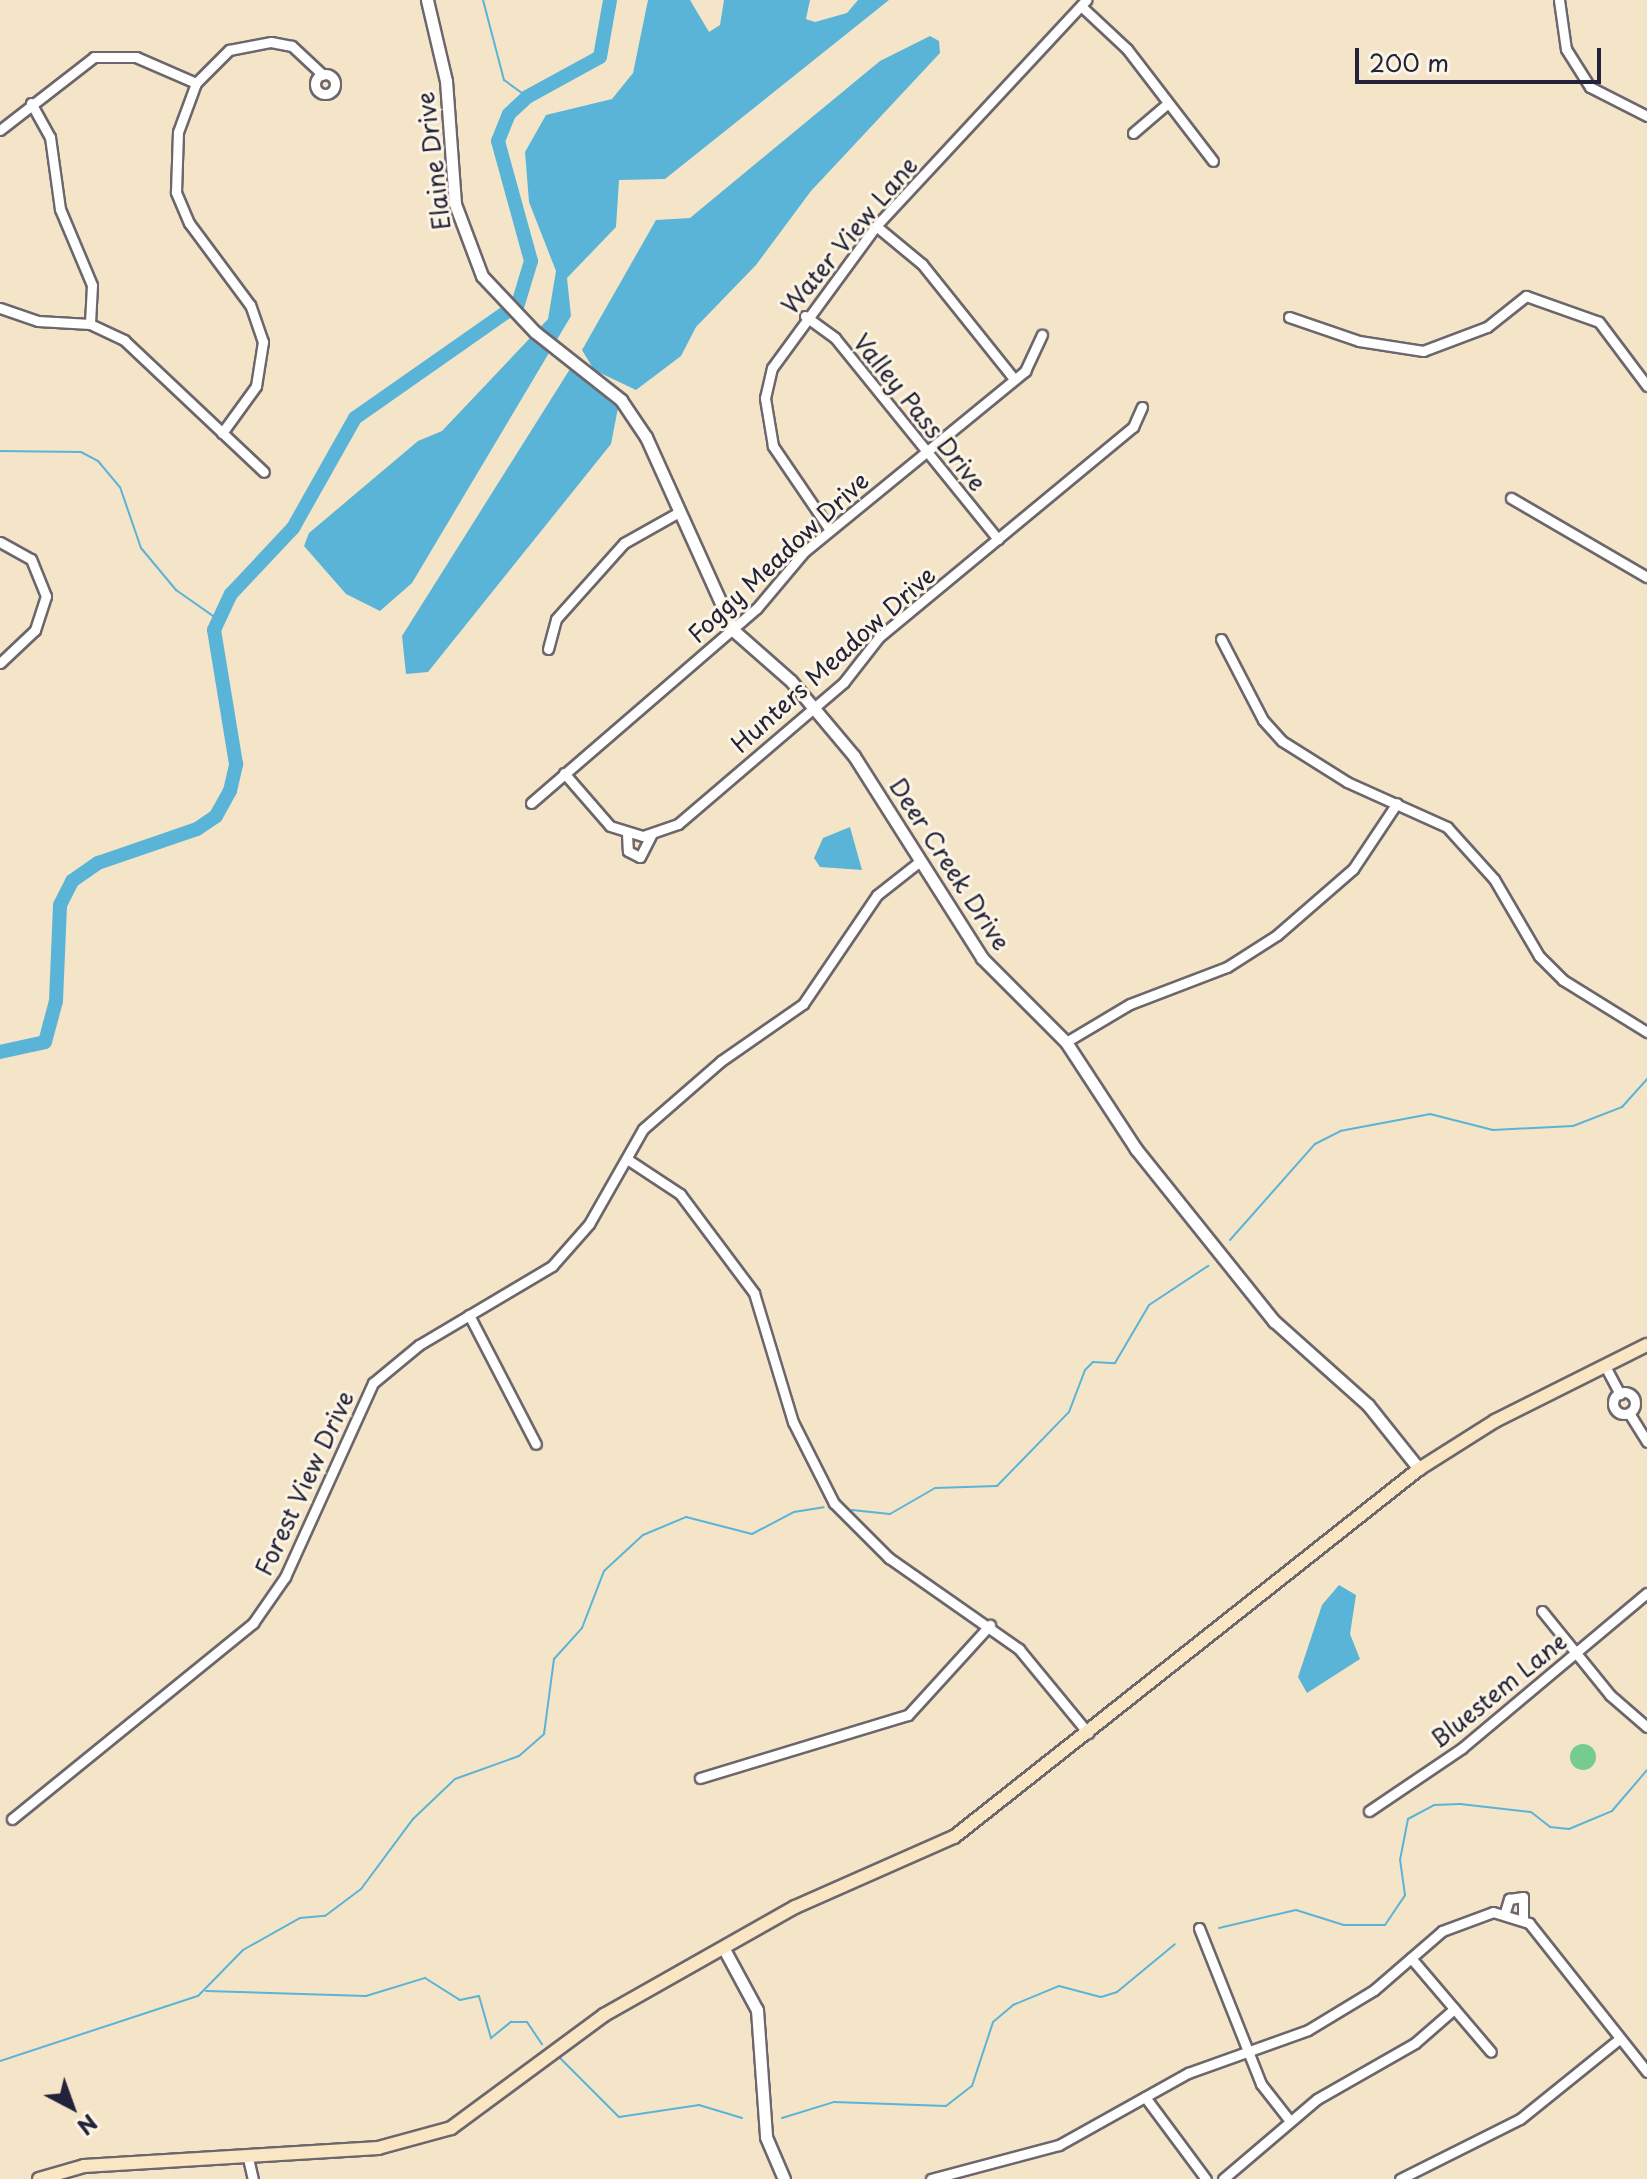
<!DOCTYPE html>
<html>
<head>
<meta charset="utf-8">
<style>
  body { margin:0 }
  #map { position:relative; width:1647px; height:2179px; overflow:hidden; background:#f4e5c9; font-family:"Playpen Sans",sans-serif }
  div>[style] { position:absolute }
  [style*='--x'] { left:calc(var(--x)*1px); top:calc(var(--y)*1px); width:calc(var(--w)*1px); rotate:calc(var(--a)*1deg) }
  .green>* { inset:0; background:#76cc90 }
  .round { border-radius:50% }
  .water>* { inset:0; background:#59b4d7 }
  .stream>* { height:2px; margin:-1px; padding:0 1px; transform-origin:1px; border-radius:1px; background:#59b4d7 }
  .river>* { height:14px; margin:-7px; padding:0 7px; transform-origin:7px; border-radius:7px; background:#59b4d7 }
  .roads { filter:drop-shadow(2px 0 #6c666d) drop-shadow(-2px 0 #6c666d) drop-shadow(0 2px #6c666d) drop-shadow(0 -2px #6c666d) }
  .minor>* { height:9px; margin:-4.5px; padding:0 4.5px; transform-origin:4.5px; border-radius:4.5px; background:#fff }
  .minor>.ring { margin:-4.5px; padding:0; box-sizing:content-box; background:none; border:9px solid #fff; border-radius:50% }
  .tertiary>* { height:11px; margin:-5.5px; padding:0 5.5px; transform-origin:5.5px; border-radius:5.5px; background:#fff }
  .secondary>* { height:12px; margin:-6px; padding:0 6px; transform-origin:6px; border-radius:6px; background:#fbe6c4 }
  span { translate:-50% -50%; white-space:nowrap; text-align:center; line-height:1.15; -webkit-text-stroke:6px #fcf5e5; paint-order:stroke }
  .street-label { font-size:24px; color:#22223b }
  .north { position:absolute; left:32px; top:2067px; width:80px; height:80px; -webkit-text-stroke:6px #fcf5e5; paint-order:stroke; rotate:139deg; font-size:22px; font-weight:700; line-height:32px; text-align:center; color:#22223b }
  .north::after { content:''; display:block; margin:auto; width:28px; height:36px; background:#22223b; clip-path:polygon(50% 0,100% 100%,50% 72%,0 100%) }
  .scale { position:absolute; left:1355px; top:48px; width:246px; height:36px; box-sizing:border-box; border:4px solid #22223b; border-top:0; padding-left:10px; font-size:24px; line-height:28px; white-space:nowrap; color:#22223b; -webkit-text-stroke:6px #fcf5e5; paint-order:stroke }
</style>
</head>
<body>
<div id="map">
  <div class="green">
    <i class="round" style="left:1570px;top:1744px;width:26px;height:26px"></i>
  </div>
  <div class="water">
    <i style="clip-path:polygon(648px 0,690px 0,709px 32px,720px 25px,724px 0,810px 0,806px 19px,815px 22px,847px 13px,858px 0,889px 0,665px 179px,619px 180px,616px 227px,567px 278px,571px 316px,412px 583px,380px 611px,346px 594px,304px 546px,309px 533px,418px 441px,442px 431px,548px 319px,556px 271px,529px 202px,525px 152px,546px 115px,612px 99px,633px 73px)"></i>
    <i style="clip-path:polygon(930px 36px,939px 41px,940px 53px,811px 191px,756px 265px,696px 327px,681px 356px,636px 390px,594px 370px,582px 350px,656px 220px,690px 218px,880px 61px)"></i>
    <i style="clip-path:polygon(570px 369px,618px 408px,611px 444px,428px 672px,406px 674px,402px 636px)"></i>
    <i style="clip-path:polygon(850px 827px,862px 870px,820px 867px,814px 858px,823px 838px)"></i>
    <i style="clip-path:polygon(1339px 1585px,1356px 1595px,1350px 1634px,1360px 1659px,1307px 1693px,1298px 1677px,1322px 1605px)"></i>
  </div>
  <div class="stream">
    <i style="--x:483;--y:0;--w:83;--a:75.3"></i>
    <i style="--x:504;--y:80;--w:29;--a:36"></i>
    <i style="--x:0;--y:451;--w:81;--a:0.7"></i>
    <i style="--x:81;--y:452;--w:19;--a:28"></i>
    <i style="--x:98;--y:461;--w:34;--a:50"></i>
    <i style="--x:120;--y:487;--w:65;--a:71"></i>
    <i style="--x:141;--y:548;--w:55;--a:50.2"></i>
    <i style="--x:176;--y:590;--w:49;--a:35"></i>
    <i style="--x:1230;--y:1240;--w:128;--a:-48.5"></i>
    <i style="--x:1315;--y:1144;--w:28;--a:-27"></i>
    <i style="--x:1340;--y:1131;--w:92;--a:-10.7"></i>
    <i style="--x:1430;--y:1114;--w:65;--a:14.3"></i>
    <i style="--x:1493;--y:1130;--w:80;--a:-2.9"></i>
    <i style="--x:1573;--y:1126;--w:53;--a:-21.2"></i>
    <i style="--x:1622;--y:1107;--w:38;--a:-48"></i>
    <i style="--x:852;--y:1510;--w:38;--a:6"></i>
    <i style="--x:890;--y:1514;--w:52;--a:-30"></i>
    <i style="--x:935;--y:1488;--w:62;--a:-1.8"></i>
    <i style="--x:997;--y:1486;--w:103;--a:-45.8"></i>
    <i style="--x:1069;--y:1412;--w:45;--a:-69.1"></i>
    <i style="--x:1085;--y:1370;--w:11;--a:-45"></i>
    <i style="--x:1093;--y:1362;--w:22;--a:3"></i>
    <i style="--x:1115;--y:1363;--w:67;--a:-59.6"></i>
    <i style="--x:1149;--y:1305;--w:71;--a:-33.5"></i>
    <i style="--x:1219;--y:1928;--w:79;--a:-13.2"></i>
    <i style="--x:1296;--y:1910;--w:50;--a:17.4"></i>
    <i style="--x:1344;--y:1925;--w:41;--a:0"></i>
    <i style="--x:1385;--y:1925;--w:36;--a:-56"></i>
    <i style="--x:1405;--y:1895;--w:35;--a:-98"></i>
    <i style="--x:1400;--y:1860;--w:42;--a:-79"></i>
    <i style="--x:1408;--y:1819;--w:30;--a:-28"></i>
    <i style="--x:1434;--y:1805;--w:26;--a:-2"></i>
    <i style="--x:1460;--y:1804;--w:71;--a:6.4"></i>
    <i style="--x:1531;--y:1812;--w:24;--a:38"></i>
    <i style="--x:1550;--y:1827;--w:19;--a:6"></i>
    <i style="--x:1569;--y:1829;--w:47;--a:-22.7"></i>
    <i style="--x:1612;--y:1811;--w:54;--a:-49.5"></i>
    <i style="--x:206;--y:1991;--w:160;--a:1.8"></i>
    <i style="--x:366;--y:1996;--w:62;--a:-17"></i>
    <i style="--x:425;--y:1978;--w:41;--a:32.2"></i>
    <i style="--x:460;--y:2000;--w:19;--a:-12"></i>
    <i style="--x:479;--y:1996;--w:44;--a:74.1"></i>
    <i style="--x:491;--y:2038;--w:26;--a:-39"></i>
    <i style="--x:511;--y:2022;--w:16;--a:0"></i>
    <i style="--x:527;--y:2022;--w:27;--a:56"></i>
    <i style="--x:560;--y:2058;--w:83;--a:45"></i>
    <i style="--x:619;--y:2117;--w:81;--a:-8.5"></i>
    <i style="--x:699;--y:2105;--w:45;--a:16.8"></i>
    <i style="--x:0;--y:2061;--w:208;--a:-18.2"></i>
    <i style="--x:198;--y:1996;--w:64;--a:-45.6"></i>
    <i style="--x:243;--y:1950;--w:65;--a:-29.3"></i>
    <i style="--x:300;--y:1918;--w:25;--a:-5"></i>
    <i style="--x:325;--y:1916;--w:45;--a:-36.9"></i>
    <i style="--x:361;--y:1889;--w:87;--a:-53.4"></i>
    <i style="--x:413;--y:1819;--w:58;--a:-43.6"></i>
    <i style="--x:455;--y:1779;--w:68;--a:-19.8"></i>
    <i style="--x:519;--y:1756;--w:33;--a:-41"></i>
    <i style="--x:544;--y:1734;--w:76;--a:-82.4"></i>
    <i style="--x:554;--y:1659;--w:42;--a:-47.9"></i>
    <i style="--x:582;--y:1628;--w:61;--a:-68.9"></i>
    <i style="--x:604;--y:1571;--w:53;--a:-42.7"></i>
    <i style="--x:643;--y:1535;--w:47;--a:-22.7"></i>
    <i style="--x:686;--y:1517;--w:68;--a:14.4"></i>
    <i style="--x:752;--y:1534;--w:47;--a:-27.6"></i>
    <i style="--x:794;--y:1512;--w:30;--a:-9"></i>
    <i style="--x:782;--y:2118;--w:54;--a:-17.1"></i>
    <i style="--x:834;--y:2102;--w:112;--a:2"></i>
    <i style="--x:946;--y:2106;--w:33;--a:-38"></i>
    <i style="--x:972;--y:2086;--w:67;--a:-71.8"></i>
    <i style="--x:993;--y:2022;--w:26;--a:-40"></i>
    <i style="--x:1013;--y:2005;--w:50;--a:-22.4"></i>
    <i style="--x:1059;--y:1986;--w:43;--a:14.7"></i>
    <i style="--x:1101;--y:1997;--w:17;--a:-17"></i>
    <i style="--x:1117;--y:1992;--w:75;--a:-39.6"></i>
  </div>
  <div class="river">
    <i style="--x:0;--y:1052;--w:46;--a:-12.5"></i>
    <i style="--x:45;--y:1042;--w:42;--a:-75"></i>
    <i style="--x:56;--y:1001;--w:96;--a:-87.6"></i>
    <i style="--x:60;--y:905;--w:27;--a:-63"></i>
    <i style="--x:72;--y:881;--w:32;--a:-35"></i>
    <i style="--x:98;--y:863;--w:105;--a:-19"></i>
    <i style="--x:197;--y:829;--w:23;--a:-34"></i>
    <i style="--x:216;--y:816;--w:29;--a:-61"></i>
    <i style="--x:230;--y:791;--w:28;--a:-77"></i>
    <i style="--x:236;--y:764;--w:136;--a:-99.3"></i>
    <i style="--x:214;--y:630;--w:40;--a:-65"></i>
    <i style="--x:231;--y:594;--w:91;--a:-46.8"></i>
    <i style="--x:293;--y:528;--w:126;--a:-60.6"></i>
    <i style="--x:355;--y:418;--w:199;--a:-35"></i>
    <i style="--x:518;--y:304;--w:45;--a:-73.2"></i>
    <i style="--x:531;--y:261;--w:124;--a:-105.4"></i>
    <i style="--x:498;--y:141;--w:29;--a:-68"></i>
    <i style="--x:509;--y:114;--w:25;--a:-43"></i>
    <i style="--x:527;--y:97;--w:83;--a:-28.7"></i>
    <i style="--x:600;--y:57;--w:58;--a:-80"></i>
  </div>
  <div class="roads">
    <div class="minor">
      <i style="--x:1559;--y:0;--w:49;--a:81.9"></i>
      <i style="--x:1566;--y:49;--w:45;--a:57.7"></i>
      <i style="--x:1590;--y:87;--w:64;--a:27"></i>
      <i style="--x:1081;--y:6;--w:63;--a:43.1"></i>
      <i style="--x:1127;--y:49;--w:141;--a:52.5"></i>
      <i class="ring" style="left:315px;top:74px;width:11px;height:11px"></i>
      <i style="--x:31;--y:103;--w:39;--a:61"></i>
      <i style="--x:50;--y:137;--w:73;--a:82.1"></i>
      <i style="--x:60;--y:209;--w:82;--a:67.2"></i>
      <i style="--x:92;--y:285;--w:39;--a:93"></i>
      <i style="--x:0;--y:130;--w:119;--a:-37.8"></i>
      <i style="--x:94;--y:57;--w:42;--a:0"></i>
      <i style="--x:136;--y:57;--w:65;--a:23.4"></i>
      <i style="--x:1133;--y:133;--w:46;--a:-40.6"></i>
      <i style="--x:876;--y:226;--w:60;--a:39.6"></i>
      <i style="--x:922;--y:264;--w:147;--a:51.3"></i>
      <i style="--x:0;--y:308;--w:40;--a:18.9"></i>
      <i style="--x:38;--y:321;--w:52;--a:3.3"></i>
      <i style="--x:90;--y:324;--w:38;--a:25"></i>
      <i style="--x:124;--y:340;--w:192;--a:43.3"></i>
      <i style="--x:805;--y:316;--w:37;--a:36"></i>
      <i style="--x:835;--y:338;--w:259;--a:51"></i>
      <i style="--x:1289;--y:317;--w:74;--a:18.9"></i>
      <i style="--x:1359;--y:341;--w:65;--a:8.9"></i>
      <i style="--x:1423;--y:351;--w:68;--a:-20.6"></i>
      <i style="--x:1487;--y:327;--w:50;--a:-38.5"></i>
      <i style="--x:1526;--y:296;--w:77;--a:19.6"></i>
      <i style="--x:1599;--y:322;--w:80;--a:53.1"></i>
      <i style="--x:222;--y:433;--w:58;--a:-54.1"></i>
      <i style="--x:256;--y:386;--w:45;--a:-81"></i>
      <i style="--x:263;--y:342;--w:39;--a:-109"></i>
      <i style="--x:250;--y:305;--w:102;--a:-126.6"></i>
      <i style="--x:189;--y:223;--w:34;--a:-113"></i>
      <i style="--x:176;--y:192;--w:60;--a:-88.1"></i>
      <i style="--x:178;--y:132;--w:52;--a:-69.8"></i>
      <i style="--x:196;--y:83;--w:47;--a:-45"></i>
      <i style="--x:229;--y:50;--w:43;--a:-10.8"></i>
      <i style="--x:271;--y:42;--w:21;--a:11"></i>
      <i style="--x:292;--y:46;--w:42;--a:43.1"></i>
      <i style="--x:1511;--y:498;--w:157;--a:30.2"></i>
      <i style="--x:830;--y:530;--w:102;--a:-124.2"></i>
      <i style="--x:773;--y:446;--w:49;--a:-99.5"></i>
      <i style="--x:765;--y:398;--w:31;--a:-77"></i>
      <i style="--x:772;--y:368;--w:176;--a:-53.8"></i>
      <i style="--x:876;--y:226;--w:309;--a:-47.1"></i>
      <i style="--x:0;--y:542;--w:35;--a:29"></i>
      <i style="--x:31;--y:559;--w:40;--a:68"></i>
      <i style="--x:46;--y:596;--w:36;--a:108"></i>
      <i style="--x:35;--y:630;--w:48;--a:136.7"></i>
      <i style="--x:1221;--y:639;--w:91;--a:62.6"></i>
      <i style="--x:1263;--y:720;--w:28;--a:48"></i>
      <i style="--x:1282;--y:741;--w:77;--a:32.2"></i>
      <i style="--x:1347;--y:782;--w:110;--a:24.2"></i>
      <i style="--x:1447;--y:827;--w:70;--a:47.9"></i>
      <i style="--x:1494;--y:879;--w:89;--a:59.7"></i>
      <i style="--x:1539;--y:956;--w:34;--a:45"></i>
      <i style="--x:1563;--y:980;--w:99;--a:31.8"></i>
      <i style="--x:548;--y:649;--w:31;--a:-75"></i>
      <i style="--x:556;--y:619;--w:102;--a:-48.2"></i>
      <i style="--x:624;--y:543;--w:63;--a:-29.4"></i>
      <i style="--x:564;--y:773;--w:70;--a:49"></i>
      <i style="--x:610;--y:826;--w:34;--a:17"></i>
      <i style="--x:643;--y:836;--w:37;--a:-19"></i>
      <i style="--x:678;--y:824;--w:218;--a:-40.5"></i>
      <i style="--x:844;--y:682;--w:57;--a:-52.1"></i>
      <i style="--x:879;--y:637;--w:330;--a:-39.6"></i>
      <i style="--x:1133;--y:427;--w:22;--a:-66"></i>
      <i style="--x:531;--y:803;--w:298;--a:-40.8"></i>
      <i style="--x:757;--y:608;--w:73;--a:-50"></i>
      <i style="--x:804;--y:552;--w:286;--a:-39.3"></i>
      <i style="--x:1025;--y:371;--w:40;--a:-65"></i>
      <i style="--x:627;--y:834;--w:17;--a:87"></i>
      <i style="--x:628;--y:851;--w:13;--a:27"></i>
      <i style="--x:640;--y:857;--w:25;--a:-63"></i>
      <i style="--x:1066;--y:1042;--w:74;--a:-30.7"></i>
      <i style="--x:1130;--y:1004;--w:104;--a:-20.9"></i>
      <i style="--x:1227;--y:967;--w:59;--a:-32.6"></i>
      <i style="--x:1277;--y:935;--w:101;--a:-41"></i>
      <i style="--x:1353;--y:869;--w:79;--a:-56.3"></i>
      <i style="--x:627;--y:1159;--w:64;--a:33.4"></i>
      <i style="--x:680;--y:1194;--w:124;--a:53.2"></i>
      <i style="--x:754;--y:1293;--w:135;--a:73.2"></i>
      <i style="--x:793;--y:1422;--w:91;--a:63.2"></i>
      <i style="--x:834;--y:1503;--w:78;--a:45"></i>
      <i style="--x:889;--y:1558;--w:159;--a:35"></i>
      <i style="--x:1019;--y:1649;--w:109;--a:50.6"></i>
      <i style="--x:469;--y:1315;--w:145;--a:62.6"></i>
      <i style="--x:1605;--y:1366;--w:32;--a:62"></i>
      <i class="ring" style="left:1613px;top:1392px;width:13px;height:13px"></i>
      <i style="--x:1629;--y:1413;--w:34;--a:58"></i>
      <i style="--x:1542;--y:1611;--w:108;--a:51"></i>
      <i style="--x:1610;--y:1695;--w:49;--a:40.9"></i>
      <i style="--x:700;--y:1778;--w:217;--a:-16.9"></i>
      <i style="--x:908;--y:1715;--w:122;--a:-47.7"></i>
      <i style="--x:1369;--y:1811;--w:112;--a:-34.1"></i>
      <i style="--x:1462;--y:1748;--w:241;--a:-40"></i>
      <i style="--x:12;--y:1819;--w:311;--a:-39.1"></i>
      <i style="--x:253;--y:1623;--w:56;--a:-55.2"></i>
      <i style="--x:285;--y:1577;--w:213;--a:-65.6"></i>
      <i style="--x:373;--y:1383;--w:60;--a:-39.6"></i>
      <i style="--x:419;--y:1345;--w:155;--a:-30.7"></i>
      <i style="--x:552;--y:1266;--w:56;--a:-48.6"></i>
      <i style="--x:589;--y:1224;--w:109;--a:-60.4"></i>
      <i style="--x:643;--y:1129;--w:103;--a:-41.1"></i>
      <i style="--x:721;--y:1061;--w:100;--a:-34.8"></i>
      <i style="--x:803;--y:1004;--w:132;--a:-55.8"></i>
      <i style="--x:877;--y:895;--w:55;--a:-38.3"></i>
      <i style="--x:1505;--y:1912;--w:14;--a:-73"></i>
      <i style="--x:1509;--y:1899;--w:14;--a:-8"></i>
      <i style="--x:1523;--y:1897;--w:22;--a:90"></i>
      <i style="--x:1199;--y:1928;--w:168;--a:68.3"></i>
      <i style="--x:1261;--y:2084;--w:47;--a:51.9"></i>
      <i style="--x:1411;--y:1958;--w:123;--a:49.6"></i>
      <i style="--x:1145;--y:2097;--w:102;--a:53.4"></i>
      <i style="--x:248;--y:2158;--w:22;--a:77"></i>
      <i style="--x:931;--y:2179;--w:132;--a:-14.9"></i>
      <i style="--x:1059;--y:2145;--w:148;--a:-29.2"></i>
      <i style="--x:1188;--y:2073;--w:127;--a:-19.7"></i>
      <i style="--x:1308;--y:2030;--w:77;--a:-31.2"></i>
      <i style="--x:1374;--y:1990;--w:90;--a:-40.9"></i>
      <i style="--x:1442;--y:1931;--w:54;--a:-20.4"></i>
      <i style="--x:1493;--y:1912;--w:38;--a:17"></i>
      <i style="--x:1529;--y:1923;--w:190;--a:51.6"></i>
      <i style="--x:1223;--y:2179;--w:123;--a:-40.4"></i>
      <i style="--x:1317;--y:2099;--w:113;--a:-29.7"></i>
      <i style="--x:1415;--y:2043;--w:52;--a:-41.1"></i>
      <i style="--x:1400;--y:2179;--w:134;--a:-26.6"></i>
      <i style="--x:1520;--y:2119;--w:127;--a:-38.9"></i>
    </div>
    <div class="tertiary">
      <i style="--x:427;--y:0;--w:83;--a:76.8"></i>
      <i style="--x:446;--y:81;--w:123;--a:85.8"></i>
      <i style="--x:455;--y:204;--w:77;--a:69.4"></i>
      <i style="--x:482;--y:276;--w:77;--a:46.6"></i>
      <i style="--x:535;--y:332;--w:110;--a:38.3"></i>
      <i style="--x:621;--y:400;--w:45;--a:56"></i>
      <i style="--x:646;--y:437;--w:212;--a:65.7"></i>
      <i style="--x:733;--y:630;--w:77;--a:41.3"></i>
      <i style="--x:791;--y:681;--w:98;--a:50"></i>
      <i style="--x:854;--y:756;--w:239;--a:57.6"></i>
      <i style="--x:982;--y:958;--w:119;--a:45"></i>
      <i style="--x:1066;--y:1042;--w:128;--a:56.8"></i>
      <i style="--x:1136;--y:1149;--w:221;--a:51.3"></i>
      <i style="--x:1274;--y:1321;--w:126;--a:41.8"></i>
      <i style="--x:1368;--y:1405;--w:82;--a:51.4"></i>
      <i style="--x:724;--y:1949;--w:69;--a:61.6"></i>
      <i style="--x:757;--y:2010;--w:127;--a:85.9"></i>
      <i style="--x:766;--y:2137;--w:46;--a:66.8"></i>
    </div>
    <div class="secondary">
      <i style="--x:39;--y:2179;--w:47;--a:-16.1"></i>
      <i style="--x:84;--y:2166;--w:295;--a:-3.5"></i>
      <i style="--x:378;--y:2148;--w:76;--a:-15.3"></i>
      <i style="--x:451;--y:2128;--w:190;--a:-36.4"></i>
      <i style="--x:604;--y:2015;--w:219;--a:-29.5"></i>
      <i style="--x:795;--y:1907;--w:174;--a:-23.8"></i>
      <i style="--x:954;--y:1837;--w:593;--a:-38.36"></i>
      <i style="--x:1419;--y:1469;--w:90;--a:-32.3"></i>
      <i style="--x:1495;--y:1421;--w:170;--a:-26.6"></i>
    </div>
  </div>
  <div class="street-label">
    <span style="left:433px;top:161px;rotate:-97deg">Elaine Drive</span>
    <span style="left:849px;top:235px;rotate:-50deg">Water View Lane</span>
    <span style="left:920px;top:412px;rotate:51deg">Valley Pass Drive</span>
    <span style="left:778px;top:557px;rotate:-43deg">Foggy Meadow Drive</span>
    <span style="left:833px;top:659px;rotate:-42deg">Hunters Meadow Drive</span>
    <span style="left:950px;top:864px;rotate:57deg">Deer Creek Drive</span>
    <span style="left:304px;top:1483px;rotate:-65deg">Forest View Drive</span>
    <span style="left:1498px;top:1690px;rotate:-39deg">Bluestem Lane</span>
  </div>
  <div class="north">N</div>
  <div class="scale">200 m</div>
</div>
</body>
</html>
